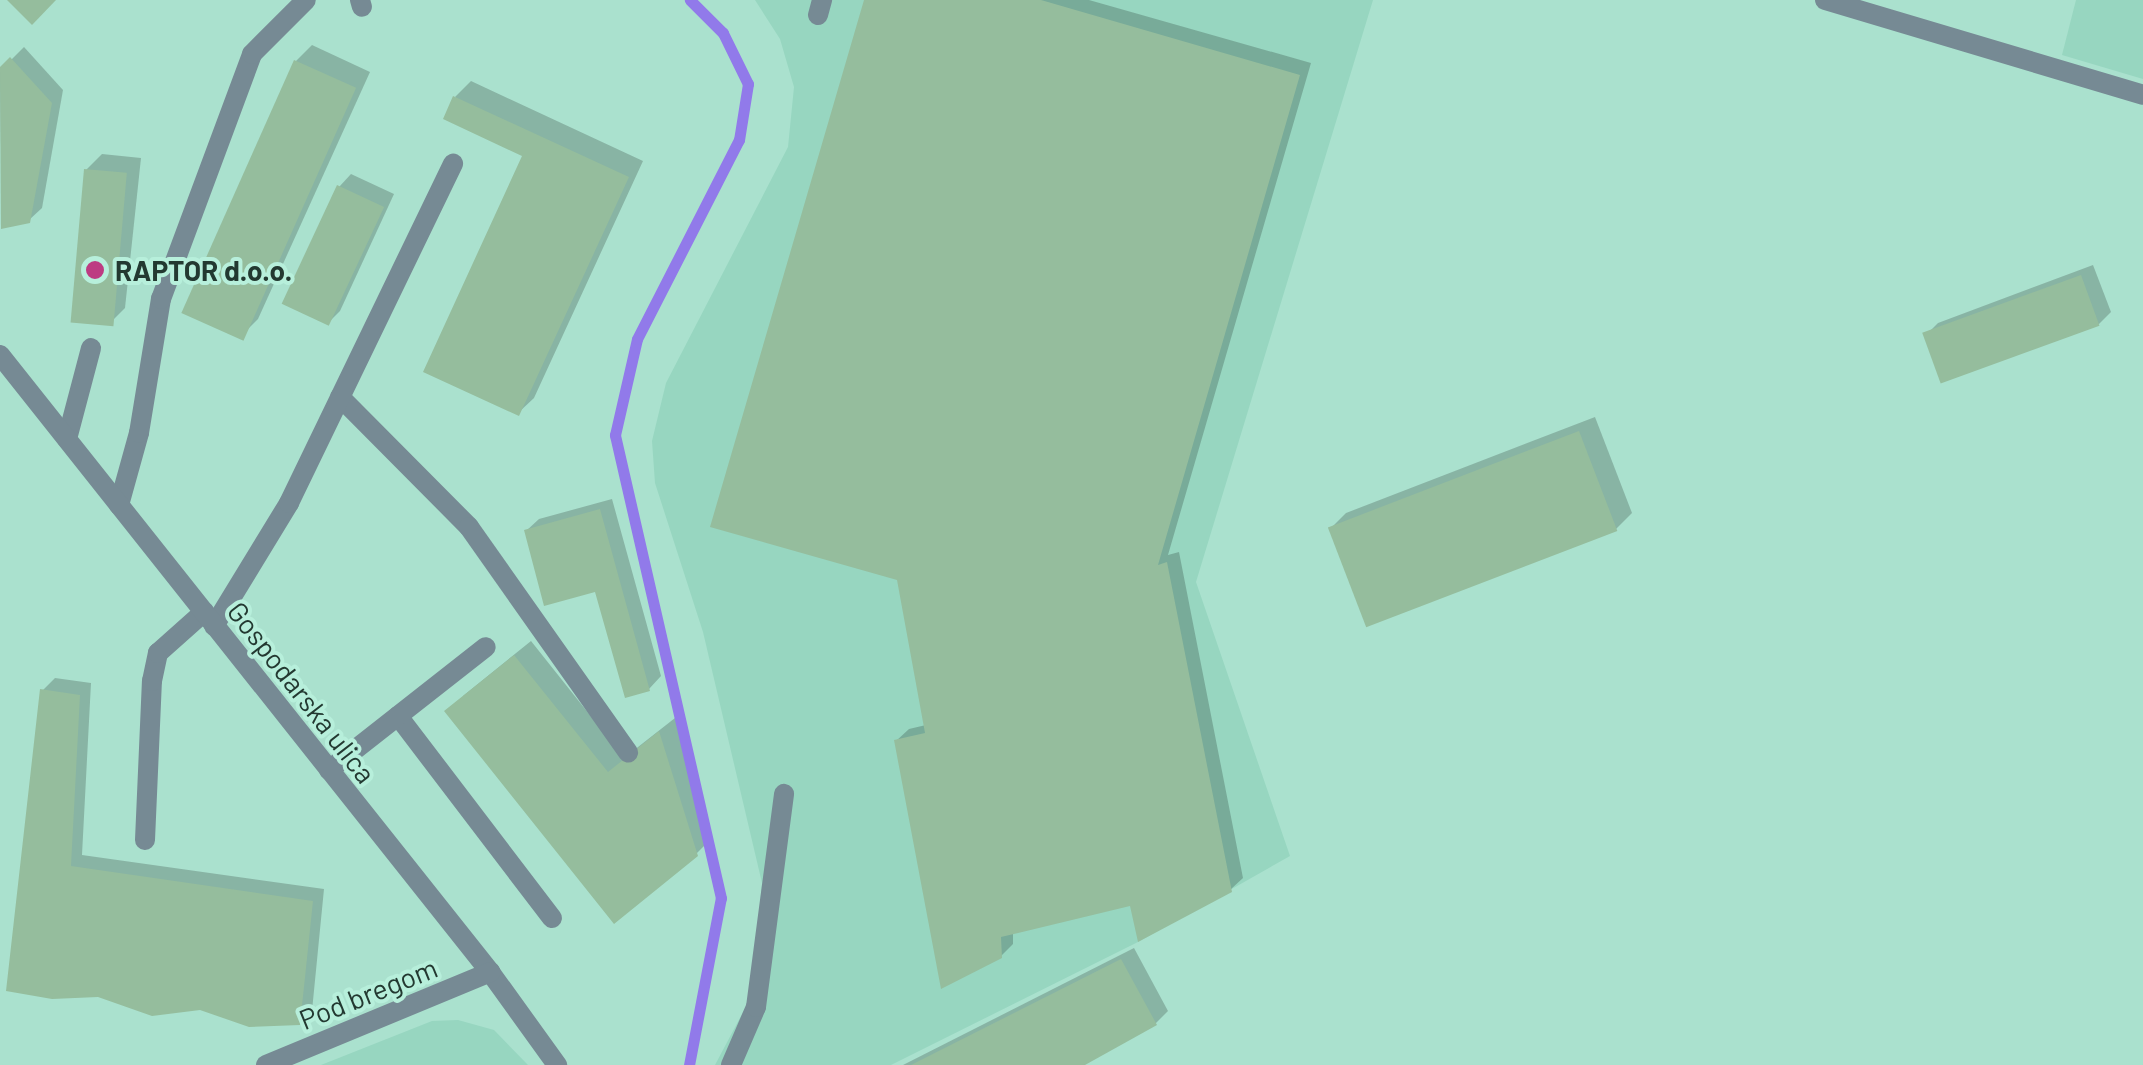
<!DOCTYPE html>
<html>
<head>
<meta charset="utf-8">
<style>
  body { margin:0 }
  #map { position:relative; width:2143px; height:1065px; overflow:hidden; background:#aae1ce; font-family:Barlow,sans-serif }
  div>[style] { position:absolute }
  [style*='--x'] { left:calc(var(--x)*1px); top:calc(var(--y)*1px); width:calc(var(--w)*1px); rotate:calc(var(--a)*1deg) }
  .built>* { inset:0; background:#97d6c0 }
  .shadow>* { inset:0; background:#0003 }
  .stream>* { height:11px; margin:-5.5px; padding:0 5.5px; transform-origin:5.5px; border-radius:5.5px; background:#917aea }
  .building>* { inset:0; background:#95bd9d; transform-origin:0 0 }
  .lane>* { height:20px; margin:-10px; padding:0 10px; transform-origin:10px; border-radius:10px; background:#768a94 }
  .street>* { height:20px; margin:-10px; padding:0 10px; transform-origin:10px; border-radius:10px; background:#768a94 }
  .dots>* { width:28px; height:28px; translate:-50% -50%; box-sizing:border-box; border:5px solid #b7efdb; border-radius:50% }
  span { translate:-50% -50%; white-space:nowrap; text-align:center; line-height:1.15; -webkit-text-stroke:8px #b7efdb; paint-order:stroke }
  .poi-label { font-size:28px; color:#233931; font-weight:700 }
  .left { translate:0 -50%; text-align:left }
  .street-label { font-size:28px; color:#233931 }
</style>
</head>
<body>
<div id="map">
  <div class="built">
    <i style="clip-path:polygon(755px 0,1373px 0,1196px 582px,1290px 856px,1138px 942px,891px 1065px,715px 1065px,751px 997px,762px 883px,703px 632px,655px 483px,652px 441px,666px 383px,788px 147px,794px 87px,780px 39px)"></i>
    <i style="clip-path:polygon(2076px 0,2143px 0,2143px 79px,2062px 55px)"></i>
    <i style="clip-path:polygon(458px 1020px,494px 1030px,528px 1065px,321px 1065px,432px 1021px)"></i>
  </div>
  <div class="shadow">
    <i style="clip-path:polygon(867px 0,1089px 0,1311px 63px,1168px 555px,1179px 552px,1243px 878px,1230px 890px,1132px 903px,1013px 932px,1013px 944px,1001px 956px,896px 741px,909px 729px,926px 725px)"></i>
    <i style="clip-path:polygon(312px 45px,370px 72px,258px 319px,242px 335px,296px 61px)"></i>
    <i style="clip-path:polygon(24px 47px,63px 90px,42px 208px,29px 220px,2px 226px,0 71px)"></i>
    <i style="clip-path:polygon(471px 81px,643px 161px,534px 398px,518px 413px,526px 155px,455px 97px)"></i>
    <i style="clip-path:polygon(102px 154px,141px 158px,125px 308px,109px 324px,86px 170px)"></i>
    <i style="clip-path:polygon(351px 174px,394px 194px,340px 311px,328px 323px,339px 187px)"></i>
    <i style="clip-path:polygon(2093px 265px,2111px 312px,2099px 324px,1926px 335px,1938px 323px)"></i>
    <i style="clip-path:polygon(1595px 417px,1632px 513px,1616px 529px,1330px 529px,1346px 513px)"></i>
    <i style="clip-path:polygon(612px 499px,661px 676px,649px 689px,597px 589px,526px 531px,539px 519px)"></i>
    <i style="clip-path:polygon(531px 641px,624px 758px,675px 718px,712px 838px,696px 854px,463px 696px)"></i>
    <i style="clip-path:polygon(55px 678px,91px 683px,82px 855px,324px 889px,312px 1011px,299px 1023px,99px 995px,52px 997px,42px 691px)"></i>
    <i style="clip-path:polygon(1134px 948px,1168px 1011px,1156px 1023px,1079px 1065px,903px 1065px)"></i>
  </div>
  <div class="stream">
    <i style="--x:689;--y:1065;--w:170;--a:-79.2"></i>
    <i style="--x:721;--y:898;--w:475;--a:-102.9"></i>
    <i style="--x:615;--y:435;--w:98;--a:-77.1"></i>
    <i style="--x:637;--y:339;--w:224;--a:-62.9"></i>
    <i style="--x:739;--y:140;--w:57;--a:-80.9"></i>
    <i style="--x:748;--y:84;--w:57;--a:-116.1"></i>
    <i style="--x:723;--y:33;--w:47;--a:-135"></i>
  </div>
  <div class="building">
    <i style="clip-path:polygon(7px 0,56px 0,32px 25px)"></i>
    <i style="clip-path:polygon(864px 0,1041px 0,1300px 75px,1158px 565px,1167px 562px,1232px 892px,1138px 942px,1130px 906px,1001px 937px,1002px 958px,941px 989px,894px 740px,925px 733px,897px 580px,710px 527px)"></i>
    <i style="clip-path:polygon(10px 57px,52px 103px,30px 223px,1px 229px,0 67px)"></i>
    <i style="left:294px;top:60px;width:68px;height:277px;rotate:24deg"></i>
    <i style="clip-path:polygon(453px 96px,629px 177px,519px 416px,423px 372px,522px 156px,443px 119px)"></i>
    <i style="left:84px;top:169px;width:43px;height:154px;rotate:5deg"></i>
    <i style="left:337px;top:185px;width:52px;height:131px;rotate:25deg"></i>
    <i style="left:2081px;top:275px;width:54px;height:169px;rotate:70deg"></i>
    <i style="left:1579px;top:431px;width:107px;height:269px;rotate:69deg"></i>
    <i style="clip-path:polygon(600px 509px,650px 691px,625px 698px,595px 592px,544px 606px,524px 530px)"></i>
    <i style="clip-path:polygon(514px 655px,608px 772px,659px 731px,698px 856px,614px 924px,444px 711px)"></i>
    <i style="clip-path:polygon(40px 689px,80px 695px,71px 866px,313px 901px,300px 1025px,249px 1027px,200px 1010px,152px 1016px,98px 997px,52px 999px,6px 991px)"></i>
    <i style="clip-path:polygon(1121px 959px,1157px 1025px,1085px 1065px,911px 1065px)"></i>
  </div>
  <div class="lane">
    <i style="--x:360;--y:0;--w:7;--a:74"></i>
    <i style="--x:818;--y:15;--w:16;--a:-75"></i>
    <i style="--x:340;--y:397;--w:183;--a:45.2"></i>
    <i style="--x:469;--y:527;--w:276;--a:54.8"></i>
    <i style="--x:67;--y:439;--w:94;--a:-75.2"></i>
    <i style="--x:119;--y:505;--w:75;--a:-74.5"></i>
    <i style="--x:139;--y:433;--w:136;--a:-80.7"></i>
    <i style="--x:161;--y:299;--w:261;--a:-69.6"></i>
    <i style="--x:252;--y:54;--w:76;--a:-45"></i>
    <i style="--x:214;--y:626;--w:144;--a:-58.6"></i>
    <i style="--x:289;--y:503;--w:377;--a:-64.2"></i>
    <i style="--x:398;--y:716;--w:254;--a:52.7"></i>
    <i style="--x:329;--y:770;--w:199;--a:-38.1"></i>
    <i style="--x:145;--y:840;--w:159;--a:-87.5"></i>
    <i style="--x:152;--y:681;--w:29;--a:-78"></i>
    <i style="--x:158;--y:653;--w:62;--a:-41.7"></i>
    <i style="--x:731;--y:1065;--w:63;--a:-66.7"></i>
    <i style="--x:756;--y:1007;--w:215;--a:-82.5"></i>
  </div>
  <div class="street">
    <i style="--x:1825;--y:0;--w:332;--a:16.6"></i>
    <i style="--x:0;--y:355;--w:788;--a:51.54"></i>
    <i style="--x:490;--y:972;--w:115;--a:54.2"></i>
    <i style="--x:266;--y:1065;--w:243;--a:-22.5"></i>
  </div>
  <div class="dots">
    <i style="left:95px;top:270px;background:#bd3b82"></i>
  </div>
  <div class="poi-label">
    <span class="left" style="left:115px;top:270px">RAPTOR d.o.o.</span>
  </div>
  <div class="street-label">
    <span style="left:302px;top:692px;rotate:52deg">Gospodarska ulica</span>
    <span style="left:368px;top:993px;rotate:-22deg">Pod bregom</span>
  </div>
</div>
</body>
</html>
